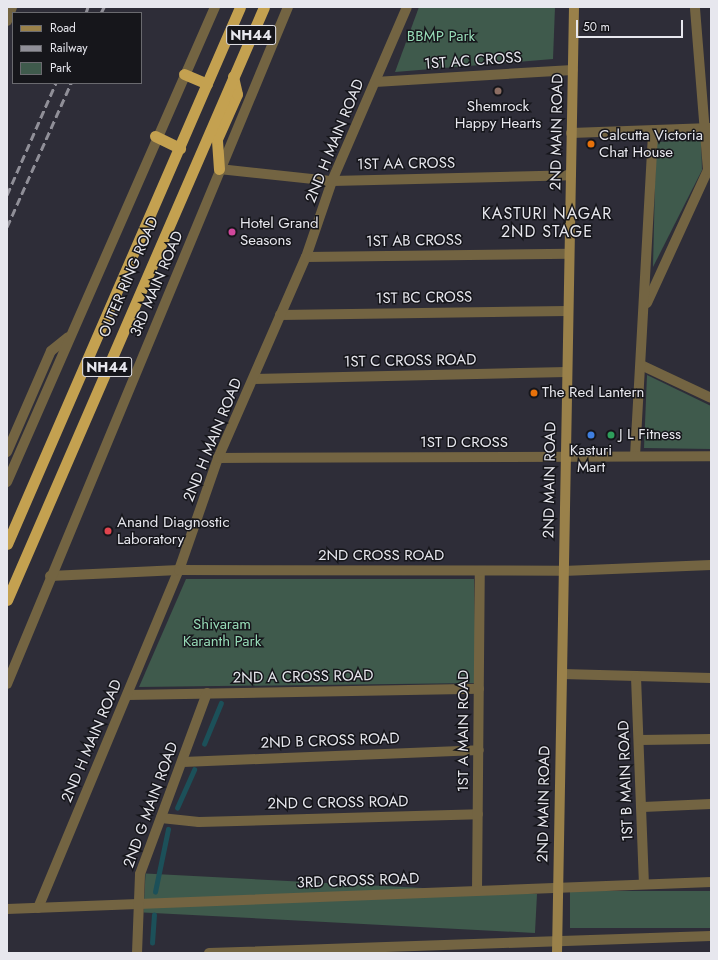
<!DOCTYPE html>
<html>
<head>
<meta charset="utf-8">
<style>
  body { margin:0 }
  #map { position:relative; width:718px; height:960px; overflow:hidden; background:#2e2d38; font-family:Jost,sans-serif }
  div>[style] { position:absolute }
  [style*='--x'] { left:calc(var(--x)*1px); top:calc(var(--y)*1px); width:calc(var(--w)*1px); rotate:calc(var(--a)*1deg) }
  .green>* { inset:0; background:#3f5a4c; transform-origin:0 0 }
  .stream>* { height:4.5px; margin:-2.25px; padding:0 2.25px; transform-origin:2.25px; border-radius:2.25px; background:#1c5059 }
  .minor>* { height:10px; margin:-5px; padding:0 5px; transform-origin:5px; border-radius:5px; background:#736442 }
  .tertiary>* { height:10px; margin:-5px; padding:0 5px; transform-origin:5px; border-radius:5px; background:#736442 }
  .secondary>* { height:10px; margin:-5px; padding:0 5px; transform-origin:5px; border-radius:5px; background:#9a814a }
  .trunk>* { height:11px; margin:-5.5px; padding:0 5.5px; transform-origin:5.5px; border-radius:5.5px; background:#c4a150 }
  .rail>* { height:3px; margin-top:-1.5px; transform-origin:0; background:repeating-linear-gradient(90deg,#908f98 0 8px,transparent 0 12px) }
  .dots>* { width:11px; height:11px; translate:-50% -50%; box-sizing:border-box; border:2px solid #16161b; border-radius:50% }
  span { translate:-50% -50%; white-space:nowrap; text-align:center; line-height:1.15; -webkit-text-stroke:3px #16161b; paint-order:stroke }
  .shield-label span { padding:1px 3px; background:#16161b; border:1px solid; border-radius:3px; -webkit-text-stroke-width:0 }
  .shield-label { font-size:14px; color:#e7e7ee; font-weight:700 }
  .park-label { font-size:15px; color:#96dab6 }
  .street-label { font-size:15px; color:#e7e7ee }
  .poi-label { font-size:15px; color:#e7e7ee }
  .left { translate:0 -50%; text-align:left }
  .neighbourhood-label { font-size:16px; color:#e7e7ee; letter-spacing:1px }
  .frame { position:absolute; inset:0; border:8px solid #e7e7ee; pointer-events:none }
  .legend { position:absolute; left:12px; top:12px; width:130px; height:72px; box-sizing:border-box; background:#16161b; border:1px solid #6a6a6f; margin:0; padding:5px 7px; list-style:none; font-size:12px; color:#e7e7ee }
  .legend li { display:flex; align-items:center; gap:8px; height:20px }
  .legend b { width:20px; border:1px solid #6a6a6f }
  .scale { position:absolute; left:576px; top:20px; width:107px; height:18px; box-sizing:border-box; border:2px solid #e7e7ee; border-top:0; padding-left:5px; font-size:12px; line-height:14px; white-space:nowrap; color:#e7e7ee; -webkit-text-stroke:3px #16161b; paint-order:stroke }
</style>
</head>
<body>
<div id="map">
  <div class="green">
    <i style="clip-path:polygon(419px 7px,555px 7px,553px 59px,395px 72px)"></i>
    <i style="clip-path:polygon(701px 140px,702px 170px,653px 267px,656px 142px)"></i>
    <i style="clip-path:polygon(647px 375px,711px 406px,711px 449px,644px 448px)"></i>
    <i style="clip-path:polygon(186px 579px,474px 579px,476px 683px,139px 687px)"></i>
    <i style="left:711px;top:891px;width:37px;height:141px;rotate:90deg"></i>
    <i style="left:537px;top:894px;width:39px;height:392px;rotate:93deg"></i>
  </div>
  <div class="stream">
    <i style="--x:204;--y:744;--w:44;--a:-67.5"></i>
    <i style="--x:177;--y:808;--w:42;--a:-65.9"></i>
    <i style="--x:155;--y:892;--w:64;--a:-78.3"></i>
    <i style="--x:152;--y:943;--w:28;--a:-86"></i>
  </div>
  <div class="minor">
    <i style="--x:375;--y:82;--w:198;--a:-3.5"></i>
    <i style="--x:571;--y:133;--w:140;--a:-2"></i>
    <i style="--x:219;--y:169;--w:114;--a:6.1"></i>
    <i style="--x:332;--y:181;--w:239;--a:-1.4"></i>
    <i style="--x:306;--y:257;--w:263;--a:-0.7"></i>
    <i style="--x:647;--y:303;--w:146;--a:-65.4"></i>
    <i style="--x:708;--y:170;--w:164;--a:-94.6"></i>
    <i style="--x:280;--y:315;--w:288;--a:-0.8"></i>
    <i style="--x:641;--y:365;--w:77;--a:25.2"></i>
    <i style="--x:254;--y:379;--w:313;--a:-1.3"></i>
    <i style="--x:635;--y:456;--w:326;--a:-86.8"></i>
    <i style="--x:218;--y:458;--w:493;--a:-0.2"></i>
    <i style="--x:562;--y:674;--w:149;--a:1.5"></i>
    <i style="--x:636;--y:677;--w:207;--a:87.8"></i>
    <i style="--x:128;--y:695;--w:351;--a:-1"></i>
    <i style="--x:640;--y:740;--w:71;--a:-0.8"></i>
    <i style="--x:183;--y:762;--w:296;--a:-2.3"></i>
    <i style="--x:643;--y:807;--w:68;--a:-2.5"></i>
    <i style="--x:161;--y:818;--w:38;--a:6"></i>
    <i style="--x:199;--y:822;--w:279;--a:-1.6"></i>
    <i style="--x:477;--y:891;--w:320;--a:-89.5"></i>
    <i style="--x:38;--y:908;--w:366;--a:-67.4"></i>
    <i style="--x:179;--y:570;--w:119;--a:-70.8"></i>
    <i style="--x:218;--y:458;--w:219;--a:-66.4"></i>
    <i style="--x:306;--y:257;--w:80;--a:-71.1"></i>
    <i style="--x:332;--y:181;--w:189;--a:-66.7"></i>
    <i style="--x:7;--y:909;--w:705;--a:-2.2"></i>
    <i style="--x:137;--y:953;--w:79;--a:-87.8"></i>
    <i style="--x:140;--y:874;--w:193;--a:-69.7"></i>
    <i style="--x:209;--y:953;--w:502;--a:-1.94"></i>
  </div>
  <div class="tertiary">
    <i style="--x:7;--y:21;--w:15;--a:-70"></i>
    <i style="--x:7;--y:452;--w:110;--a:-66.5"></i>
    <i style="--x:51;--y:351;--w:22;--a:-39"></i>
    <i style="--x:7;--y:482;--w:519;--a:-66.35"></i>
    <i style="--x:50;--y:576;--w:129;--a:-2.7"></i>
    <i style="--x:179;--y:570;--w:384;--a:0.1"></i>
    <i style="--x:563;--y:571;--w:148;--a:-2.3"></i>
    <i style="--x:7;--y:684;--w:733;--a:-67.46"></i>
  </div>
  <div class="secondary">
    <i style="--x:557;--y:953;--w:946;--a:-88.97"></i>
  </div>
  <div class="trunk">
    <i style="--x:184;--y:74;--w:25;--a:23"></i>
    <i style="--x:155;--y:136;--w:28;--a:26"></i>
    <i style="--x:219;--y:169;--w:30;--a:-94"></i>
    <i style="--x:217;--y:139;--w:49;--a:-66"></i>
    <i style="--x:237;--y:94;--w:18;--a:-103"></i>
    <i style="--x:7;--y:544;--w:585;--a:-66.54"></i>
    <i style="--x:7;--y:600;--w:646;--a:-66.57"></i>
  </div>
  <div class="rail">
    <i style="--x:86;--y:13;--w:6;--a:-72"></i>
    <i style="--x:101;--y:13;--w:7;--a:-63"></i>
    <i style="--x:7;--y:195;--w:122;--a:-66.4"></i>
    <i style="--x:7;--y:227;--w:158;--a:-66"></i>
  </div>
  <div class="dots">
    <i style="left:498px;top:91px;background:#8d6e63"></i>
    <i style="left:591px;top:144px;background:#e8710a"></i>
    <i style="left:232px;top:232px;background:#d1479c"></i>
    <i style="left:534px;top:393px;background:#e8710a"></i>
    <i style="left:591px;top:435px;background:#3f7fe0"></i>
    <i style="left:611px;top:435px;background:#2e9e5b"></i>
    <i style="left:108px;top:531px;background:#e0444e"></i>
  </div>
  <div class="shield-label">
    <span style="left:251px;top:35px">NH44</span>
    <span style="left:107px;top:367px">NH44</span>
  </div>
  <div class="park-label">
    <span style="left:441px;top:37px">BBMP Park</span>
    <span style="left:222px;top:633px">Shivaram<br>Karanth Park</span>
  </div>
  <div class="street-label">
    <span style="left:473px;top:61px;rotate:-4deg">1ST AC CROSS</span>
    <span style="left:557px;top:132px;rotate:-89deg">2ND MAIN ROAD</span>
    <span style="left:335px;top:141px;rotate:-68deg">2ND H MAIN ROAD</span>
    <span style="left:406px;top:164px;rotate:-1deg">1ST AA CROSS</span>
    <span style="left:414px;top:241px;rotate:-1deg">1ST AB CROSS</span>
    <span style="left:129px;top:277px;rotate:-67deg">OUTER RING ROAD</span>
    <span style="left:157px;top:284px;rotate:-67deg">3RD MAIN ROAD</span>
    <span style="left:424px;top:298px;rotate:-1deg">1ST BC CROSS</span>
    <span style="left:410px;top:361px;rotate:-1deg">1ST C CROSS ROAD</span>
    <span style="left:213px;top:440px;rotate:-68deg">2ND H MAIN ROAD</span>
    <span style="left:464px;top:443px">1ST D CROSS</span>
    <span style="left:550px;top:480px;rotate:-89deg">2ND MAIN ROAD</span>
    <span style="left:381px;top:556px">2ND CROSS ROAD</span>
    <span style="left:303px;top:677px;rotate:-1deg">2ND A CROSS ROAD</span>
    <span style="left:464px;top:731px;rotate:-90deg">1ST A MAIN ROAD</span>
    <span style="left:92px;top:741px;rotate:-67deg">2ND H MAIN ROAD</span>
    <span style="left:330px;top:741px;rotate:-2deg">2ND B CROSS ROAD</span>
    <span style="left:626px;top:781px;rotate:-92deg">1ST B MAIN ROAD</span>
    <span style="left:338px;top:803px;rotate:-1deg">2ND C CROSS ROAD</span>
    <span style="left:544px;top:804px;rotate:-89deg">2ND MAIN ROAD</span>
    <span style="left:151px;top:805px;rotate:-70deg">2ND G MAIN ROAD</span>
    <span style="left:358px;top:881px;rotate:-2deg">3RD CROSS ROAD</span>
  </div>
  <div class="poi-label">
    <span style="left:498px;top:115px">Shemrock<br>Happy Hearts</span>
    <span class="left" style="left:599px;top:144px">Calcutta Victoria<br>Chat House</span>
    <span class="left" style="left:240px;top:232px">Hotel Grand<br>Seasons</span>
    <span class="left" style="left:542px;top:393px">The Red Lantern</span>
    <span class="left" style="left:619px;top:435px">J L Fitness</span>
    <span style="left:591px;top:459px">Kasturi<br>Mart</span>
    <span class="left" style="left:117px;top:531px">Anand Diagnostic<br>Laboratory</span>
  </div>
  <div class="neighbourhood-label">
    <span style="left:547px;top:223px">KASTURI NAGAR<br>2ND STAGE</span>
  </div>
  <div class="frame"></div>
  <ul class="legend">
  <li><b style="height:5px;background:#9a814a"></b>Road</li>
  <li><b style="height:5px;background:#908f98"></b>Railway</li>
  <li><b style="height:11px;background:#3f5a4c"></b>Park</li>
  </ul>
  <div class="scale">50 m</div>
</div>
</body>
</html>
